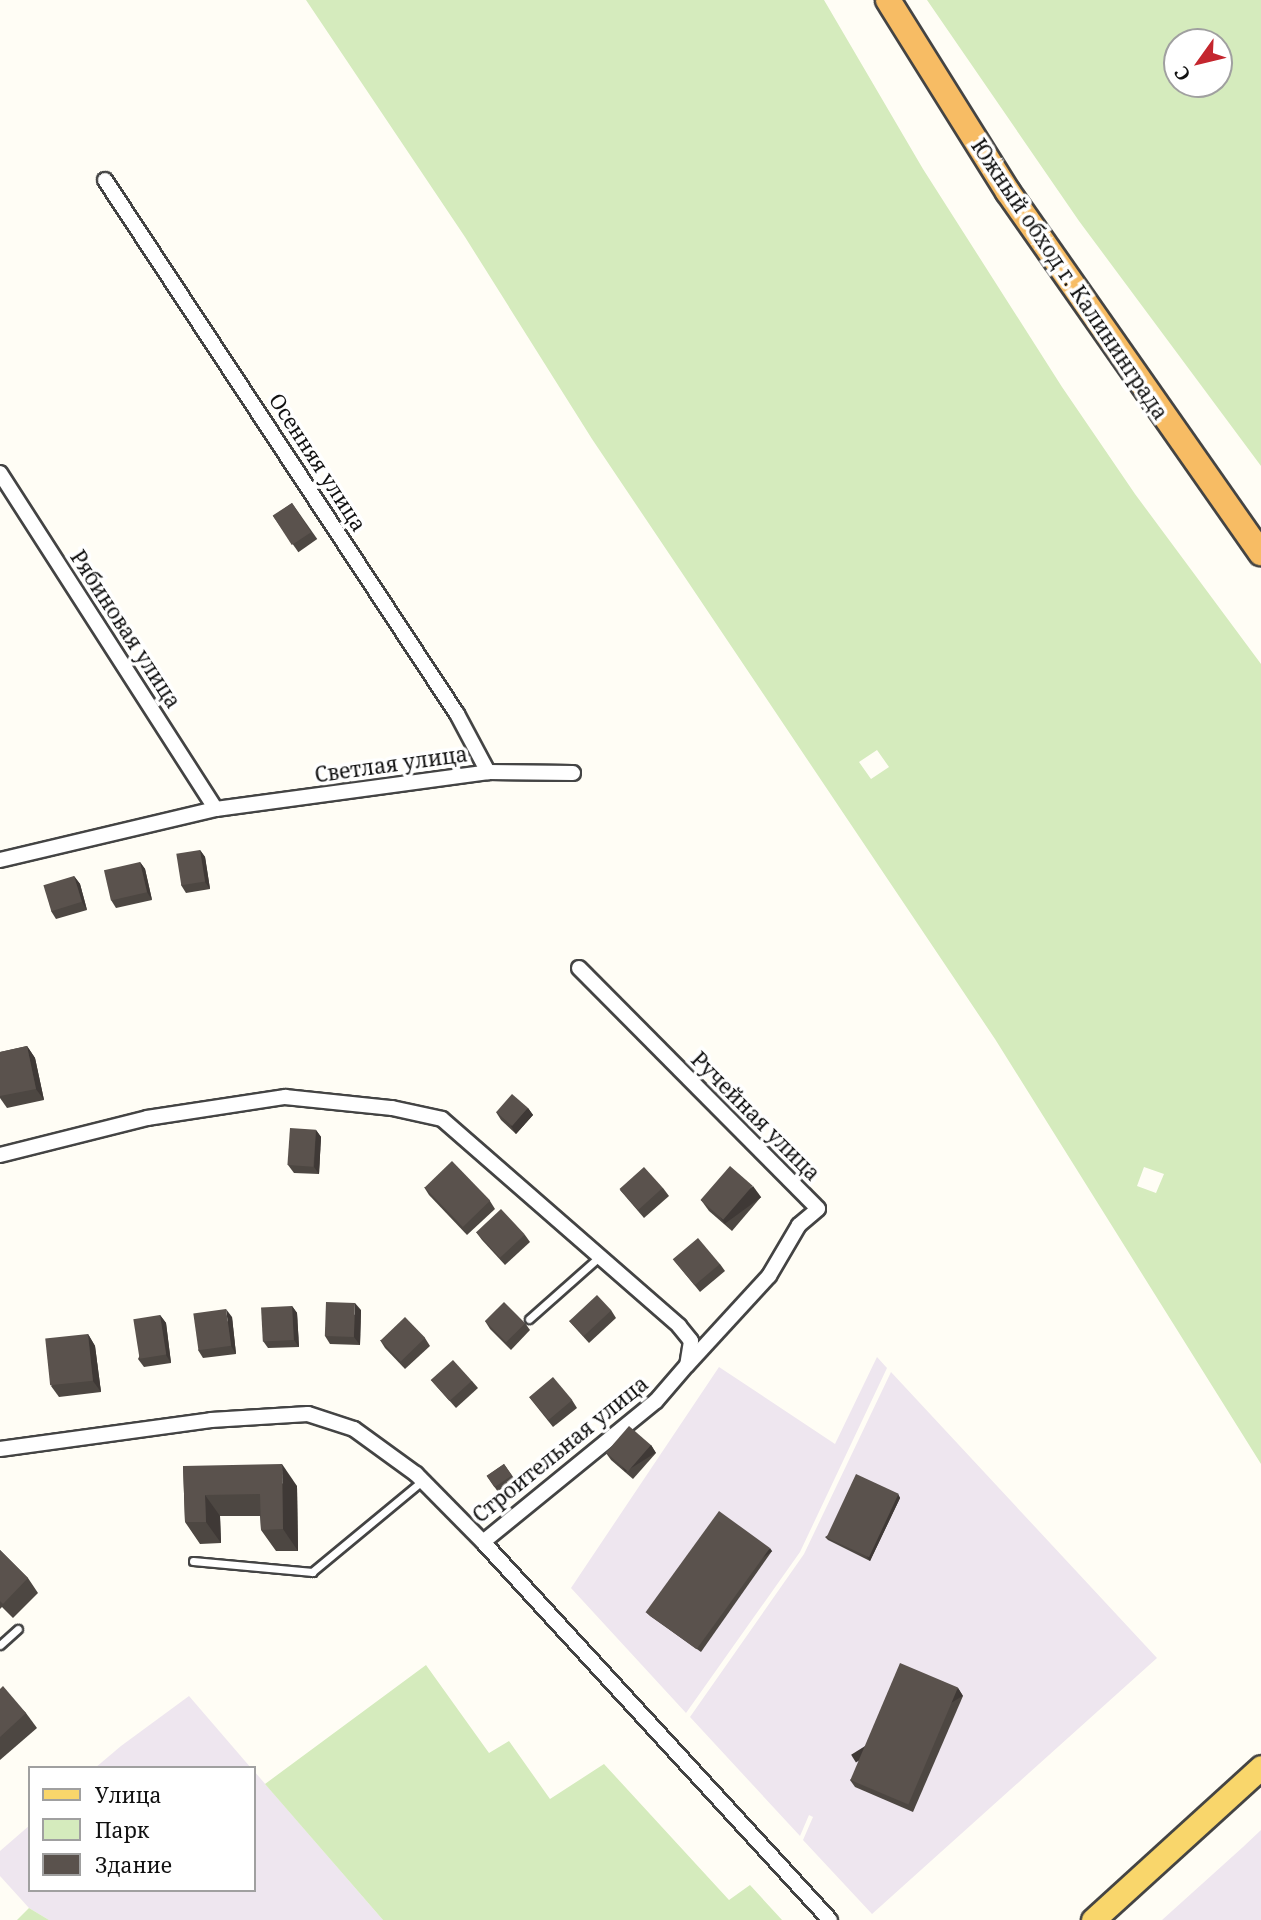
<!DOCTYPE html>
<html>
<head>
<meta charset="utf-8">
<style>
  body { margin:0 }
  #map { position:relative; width:1261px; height:1920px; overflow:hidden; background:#fffdf5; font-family:"Noto Serif",serif }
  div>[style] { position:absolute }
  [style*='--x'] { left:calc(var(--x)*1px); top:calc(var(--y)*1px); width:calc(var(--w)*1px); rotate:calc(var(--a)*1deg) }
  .industrial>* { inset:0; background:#eee6ef }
  .green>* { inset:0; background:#d5ebbd }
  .roads { filter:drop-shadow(2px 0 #444) drop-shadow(-2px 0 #444) drop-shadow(0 2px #444) drop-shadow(0 -2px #444) }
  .service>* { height:7px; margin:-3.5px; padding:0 3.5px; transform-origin:3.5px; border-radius:3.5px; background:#fff }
  .minor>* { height:14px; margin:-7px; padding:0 7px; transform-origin:7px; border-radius:7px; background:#fff }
  .primary>* { height:23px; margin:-11.5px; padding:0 11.5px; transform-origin:11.5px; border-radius:11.5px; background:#f9d66b }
  .trunk>* { height:24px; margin:-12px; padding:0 12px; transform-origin:12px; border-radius:12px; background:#f7bc64 }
  .wall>* { inset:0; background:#4d4742; transform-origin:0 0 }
  .shaded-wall>* { inset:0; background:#3f3936; transform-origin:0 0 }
  .building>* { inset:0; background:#5a524d; transform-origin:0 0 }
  span { translate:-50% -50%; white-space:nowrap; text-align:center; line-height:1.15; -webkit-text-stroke:7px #fff; paint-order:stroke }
  .street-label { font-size:21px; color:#111 }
  .legend { position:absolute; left:28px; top:1766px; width:228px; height:126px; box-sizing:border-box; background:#fff; border:2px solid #a0a0a0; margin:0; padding:9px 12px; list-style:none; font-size:21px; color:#111 }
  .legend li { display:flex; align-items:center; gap:14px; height:35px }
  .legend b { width:35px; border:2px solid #a0a0a0 }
  .north { position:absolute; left:1163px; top:28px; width:70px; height:70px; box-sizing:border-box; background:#fff; border:2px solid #a0a0a0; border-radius:50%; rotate:236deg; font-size:19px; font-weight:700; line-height:28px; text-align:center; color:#111 }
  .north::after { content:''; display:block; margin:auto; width:24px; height:32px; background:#c4262e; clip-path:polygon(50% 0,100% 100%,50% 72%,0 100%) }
</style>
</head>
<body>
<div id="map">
  <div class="industrial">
    <i style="clip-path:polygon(877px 1357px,887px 1368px,800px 1552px,686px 1713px,571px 1588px,719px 1367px,835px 1444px)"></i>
    <i style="clip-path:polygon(891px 1372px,1157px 1658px,872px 1914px,803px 1840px,813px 1817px,809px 1815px,800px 1836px,690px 1717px,804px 1554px)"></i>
    <i style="clip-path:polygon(189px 1696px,251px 1768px,95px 1768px,121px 1746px)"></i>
    <i style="clip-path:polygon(254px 1771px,383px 1920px,49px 1920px,29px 1908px,0 1876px,0 1851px,30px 1825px,30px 1890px,254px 1890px)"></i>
    <i style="clip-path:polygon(1261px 1830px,1261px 1920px,1162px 1920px,1243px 1847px)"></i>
  </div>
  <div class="green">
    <i style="clip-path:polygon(evenodd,306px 0,824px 0,923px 169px,1062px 387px,1135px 494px,1261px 664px,1261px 1464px,995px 1039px,592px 439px,465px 237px,306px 0,877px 750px,889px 767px,871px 779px,859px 762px,877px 750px,306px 0,1144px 1167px,1164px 1174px,1156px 1193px,1137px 1186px,1144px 1167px)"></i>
    <i style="clip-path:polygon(evenodd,927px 0,1261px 0,1261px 466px,1079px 221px,927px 0,1177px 42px,1219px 42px,1219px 84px,1177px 84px,1177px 42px)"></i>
    <i style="clip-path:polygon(426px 1665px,489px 1753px,509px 1741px,550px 1799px,604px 1764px,729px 1900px,750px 1885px,782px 1920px,383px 1920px,265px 1784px)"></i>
    <i style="clip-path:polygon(29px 1908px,49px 1920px,17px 1920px)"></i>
  </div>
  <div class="roads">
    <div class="service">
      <i style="--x:529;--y:1319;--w:94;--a:-41.5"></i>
      <i style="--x:193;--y:1561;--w:120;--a:5.3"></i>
      <i style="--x:312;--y:1572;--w:143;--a:-39.6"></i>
      <i style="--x:0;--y:1645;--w:24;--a:-42"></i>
    </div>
    <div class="minor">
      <i style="--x:105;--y:180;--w:640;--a:56.61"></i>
      <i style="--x:457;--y:714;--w:66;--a:61.9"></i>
      <i style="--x:0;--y:473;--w:399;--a:57.3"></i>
      <i style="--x:0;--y:860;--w:222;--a:-13.3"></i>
      <i style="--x:216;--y:809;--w:275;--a:-7.7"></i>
      <i style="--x:488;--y:772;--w:85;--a:0.7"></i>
      <i style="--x:579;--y:968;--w:339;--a:45.2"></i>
      <i style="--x:818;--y:1209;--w:25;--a:140"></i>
      <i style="--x:799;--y:1225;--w:59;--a:120.5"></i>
      <i style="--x:769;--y:1276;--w:120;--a:132.6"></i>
      <i style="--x:0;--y:1155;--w:152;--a:-14.1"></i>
      <i style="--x:147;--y:1118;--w:140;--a:-8.7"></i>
      <i style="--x:285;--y:1097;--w:108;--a:5.9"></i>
      <i style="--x:392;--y:1108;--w:51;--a:12.4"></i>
      <i style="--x:442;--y:1119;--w:315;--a:41.1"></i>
      <i style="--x:679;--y:1326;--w:19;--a:51"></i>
      <i style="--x:691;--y:1341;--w:24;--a:99"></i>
      <i style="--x:687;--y:1365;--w:48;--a:130.7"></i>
      <i style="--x:656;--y:1401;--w:223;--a:140.8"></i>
      <i style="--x:0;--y:1449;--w:213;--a:-7.8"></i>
      <i style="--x:211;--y:1420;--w:97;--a:-3.5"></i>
      <i style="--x:308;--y:1414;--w:48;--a:18.1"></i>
      <i style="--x:354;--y:1429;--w:77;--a:36"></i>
      <i style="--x:416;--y:1474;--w:95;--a:45.4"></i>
      <i style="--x:483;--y:1542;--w:513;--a:47.45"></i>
    </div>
    <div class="primary">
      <i style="--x:1093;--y:1920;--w:227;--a:-42.3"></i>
    </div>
    <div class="trunk">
      <i style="--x:888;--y:0;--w:226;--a:58"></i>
      <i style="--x:1008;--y:192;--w:441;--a:55"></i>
    </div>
  </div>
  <div class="wall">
    <i style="left:292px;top:503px;width:44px;height:23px;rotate:55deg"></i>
    <i style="clip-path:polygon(200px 850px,205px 857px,210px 889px,186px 893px,181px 885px)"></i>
    <i style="clip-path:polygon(140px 862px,145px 869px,152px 900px,116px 908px,111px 900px)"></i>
    <i style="clip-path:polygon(74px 876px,80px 884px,87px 910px,56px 919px,51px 911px)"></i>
    <i style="clip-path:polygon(27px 1046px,35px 1058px,44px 1100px,7px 1108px,0 1098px,0 1052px)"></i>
    <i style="clip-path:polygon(528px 1108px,533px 1115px,516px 1134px,501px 1120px,496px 1112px)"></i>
    <i style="clip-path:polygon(316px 1130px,321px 1137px,319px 1174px,294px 1173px,288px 1165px)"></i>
    <i style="clip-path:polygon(424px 1187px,490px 1201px,495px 1209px,467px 1235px,429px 1195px)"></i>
    <i style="clip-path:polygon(663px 1188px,669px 1196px,644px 1218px,620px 1190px)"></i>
    <i style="clip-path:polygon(761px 1197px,732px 1231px,709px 1211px,701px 1200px)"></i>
    <i style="clip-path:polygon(476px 1232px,525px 1235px,530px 1242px,505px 1265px,482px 1240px)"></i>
    <i style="clip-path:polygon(673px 1259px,720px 1264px,725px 1271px,700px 1292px)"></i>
    <i style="clip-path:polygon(292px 1306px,297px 1313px,299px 1347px,268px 1348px,263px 1341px)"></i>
    <i style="clip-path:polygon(361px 1310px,360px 1345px,330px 1344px,325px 1336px)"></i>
    <i style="clip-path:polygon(611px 1310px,616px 1318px,589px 1343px,569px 1321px)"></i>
    <i style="clip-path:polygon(160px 1315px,166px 1323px,171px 1363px,144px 1367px,138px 1359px)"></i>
    <i style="clip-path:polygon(232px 1317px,236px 1354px,203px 1358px,198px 1350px)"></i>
    <i style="clip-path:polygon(485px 1321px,525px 1323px,530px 1330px,511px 1350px,490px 1329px)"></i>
    <i style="clip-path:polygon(88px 1334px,95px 1346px,101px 1392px,59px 1397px,51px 1386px)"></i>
    <i style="clip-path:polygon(425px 1338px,430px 1346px,405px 1369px,385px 1348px,380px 1340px)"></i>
    <i style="clip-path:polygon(431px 1380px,472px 1381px,478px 1388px,456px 1408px)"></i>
    <i style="clip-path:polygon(529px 1397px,572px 1400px,577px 1408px,553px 1427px)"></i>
    <i style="clip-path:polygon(651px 1445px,656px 1453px,633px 1479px,611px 1460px,606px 1453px)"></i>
    <i style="left:504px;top:1464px;width:19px;height:21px;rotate:55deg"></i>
    <i style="clip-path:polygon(183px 1466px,297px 1486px,298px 1551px,276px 1551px,261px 1530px,260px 1516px,220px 1516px,221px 1543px,200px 1544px,185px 1522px)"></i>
    <i style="clip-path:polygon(898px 1494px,900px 1498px,870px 1561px,828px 1540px,825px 1537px)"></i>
    <i style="clip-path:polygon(0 1550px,28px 1578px,38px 1593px,13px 1618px,2px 1607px,0 1609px)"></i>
    <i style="clip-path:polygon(772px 1551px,701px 1652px,650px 1616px,647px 1613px)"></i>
    <i style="clip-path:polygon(958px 1688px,963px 1696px,913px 1812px,855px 1787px,850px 1780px)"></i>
    <i style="clip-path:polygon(0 1689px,26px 1713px,37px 1728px,0 1760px)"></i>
  </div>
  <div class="shaded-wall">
    <i style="clip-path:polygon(200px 850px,205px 857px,210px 889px,205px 882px)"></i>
    <i style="clip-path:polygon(140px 862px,145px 869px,152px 900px,147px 892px)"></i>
    <i style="clip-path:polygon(74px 876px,80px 884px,87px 910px,82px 902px)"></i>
    <i style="clip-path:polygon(27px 1046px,35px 1058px,44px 1100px,36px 1089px)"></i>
    <i style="clip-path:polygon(528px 1108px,533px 1115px,516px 1134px,511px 1126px)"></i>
    <i style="clip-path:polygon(316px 1130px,321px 1137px,319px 1174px,314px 1167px)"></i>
    <i style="left:753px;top:1186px;width:14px;height:45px;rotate:54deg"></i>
    <i style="clip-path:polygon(355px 1303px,361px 1310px,360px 1345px,354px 1337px)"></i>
    <i style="clip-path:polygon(292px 1306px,297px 1313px,299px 1347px,294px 1340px)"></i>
    <i style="clip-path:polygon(226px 1309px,232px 1317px,236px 1354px,231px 1346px)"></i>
    <i style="clip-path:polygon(160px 1315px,166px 1323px,171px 1363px,166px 1355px)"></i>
    <i style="clip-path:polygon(88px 1334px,95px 1346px,101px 1392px,93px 1381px)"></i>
    <i style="left:651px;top:1445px;width:9px;height:36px;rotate:58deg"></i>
    <i style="clip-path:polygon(282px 1464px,297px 1486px,298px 1551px,283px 1529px)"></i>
    <i style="clip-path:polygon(898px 1494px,900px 1498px,870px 1561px,867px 1557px)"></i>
    <i style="clip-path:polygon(205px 1495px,220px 1516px,221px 1543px,206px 1522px)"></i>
    <i style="left:770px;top:1548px;width:4px;height:123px;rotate:56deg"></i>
    <i style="left:958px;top:1688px;width:9px;height:126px;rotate:58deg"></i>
  </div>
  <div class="building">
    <i style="left:292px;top:503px;width:35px;height:23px;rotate:57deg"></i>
    <i style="left:200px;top:850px;width:32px;height:24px;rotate:81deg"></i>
    <i style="left:140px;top:862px;width:31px;height:37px;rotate:77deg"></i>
    <i style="left:74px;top:876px;width:27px;height:32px;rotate:73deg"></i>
    <i style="clip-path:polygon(27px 1046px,36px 1089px,0 1096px,0 1052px)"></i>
    <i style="left:512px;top:1094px;width:21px;height:24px;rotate:41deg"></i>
    <i style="left:290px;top:1128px;width:26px;height:37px;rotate:4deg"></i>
    <i style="left:452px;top:1161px;width:55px;height:38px;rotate:46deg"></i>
    <i style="left:730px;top:1166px;width:30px;height:45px;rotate:41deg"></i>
    <i style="left:644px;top:1167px;width:28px;height:33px;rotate:48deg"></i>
    <i style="left:501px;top:1209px;width:35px;height:34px;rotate:47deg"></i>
    <i style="left:698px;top:1238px;width:34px;height:33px;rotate:50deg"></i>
    <i style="left:597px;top:1295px;width:21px;height:38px;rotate:47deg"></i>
    <i style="left:326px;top:1302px;width:29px;height:34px;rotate:2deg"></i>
    <i style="left:504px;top:1302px;width:30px;height:27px;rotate:45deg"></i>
    <i style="left:292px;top:1306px;width:34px;height:31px;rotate:87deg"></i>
    <i style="left:226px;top:1309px;width:37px;height:33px;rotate:82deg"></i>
    <i style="left:160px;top:1315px;width:40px;height:27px;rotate:81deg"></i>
    <i style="left:405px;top:1317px;width:29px;height:34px;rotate:46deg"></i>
    <i style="left:88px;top:1334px;width:47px;height:43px;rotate:84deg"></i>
    <i style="left:453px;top:1360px;width:28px;height:30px;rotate:48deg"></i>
    <i style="left:553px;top:1377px;width:30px;height:31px;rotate:50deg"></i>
    <i style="left:629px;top:1426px;width:29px;height:35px;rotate:41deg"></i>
    <i style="clip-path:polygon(282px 1464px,283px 1529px,261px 1530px,260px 1494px,205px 1495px,206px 1522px,185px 1522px,183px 1466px)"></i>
    <i style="left:504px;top:1464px;width:14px;height:21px;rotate:56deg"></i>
    <i style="left:856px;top:1474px;width:47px;height:70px;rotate:25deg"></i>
    <i style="left:719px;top:1511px;width:63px;height:125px;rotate:36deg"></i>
    <i style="clip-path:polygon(0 1550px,28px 1578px,3px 1604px,0 1601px)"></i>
    <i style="left:900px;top:1663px;width:63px;height:127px;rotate:23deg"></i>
    <i style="clip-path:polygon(3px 1686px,26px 1713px,0 1737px,0 1689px)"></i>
  </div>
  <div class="street-label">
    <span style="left:1070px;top:279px;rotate:56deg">Южный обход г. Калининграда</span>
    <span style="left:318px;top:462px;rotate:57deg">Осенняя улица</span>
    <span style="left:126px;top:629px;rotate:57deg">Рябиновая улица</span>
    <span style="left:391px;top:764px;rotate:-8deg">Светлая улица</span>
    <span style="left:756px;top:1116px;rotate:45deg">Ручейная улица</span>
    <span style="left:560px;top:1449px;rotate:-39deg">Строительная улица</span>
  </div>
  <ul class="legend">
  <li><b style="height:9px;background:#f9d66b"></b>Улица</li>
  <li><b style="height:19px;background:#d5ebbd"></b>Парк</li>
  <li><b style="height:19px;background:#5a524d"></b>Здание</li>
  </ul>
  <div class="north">С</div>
</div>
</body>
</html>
